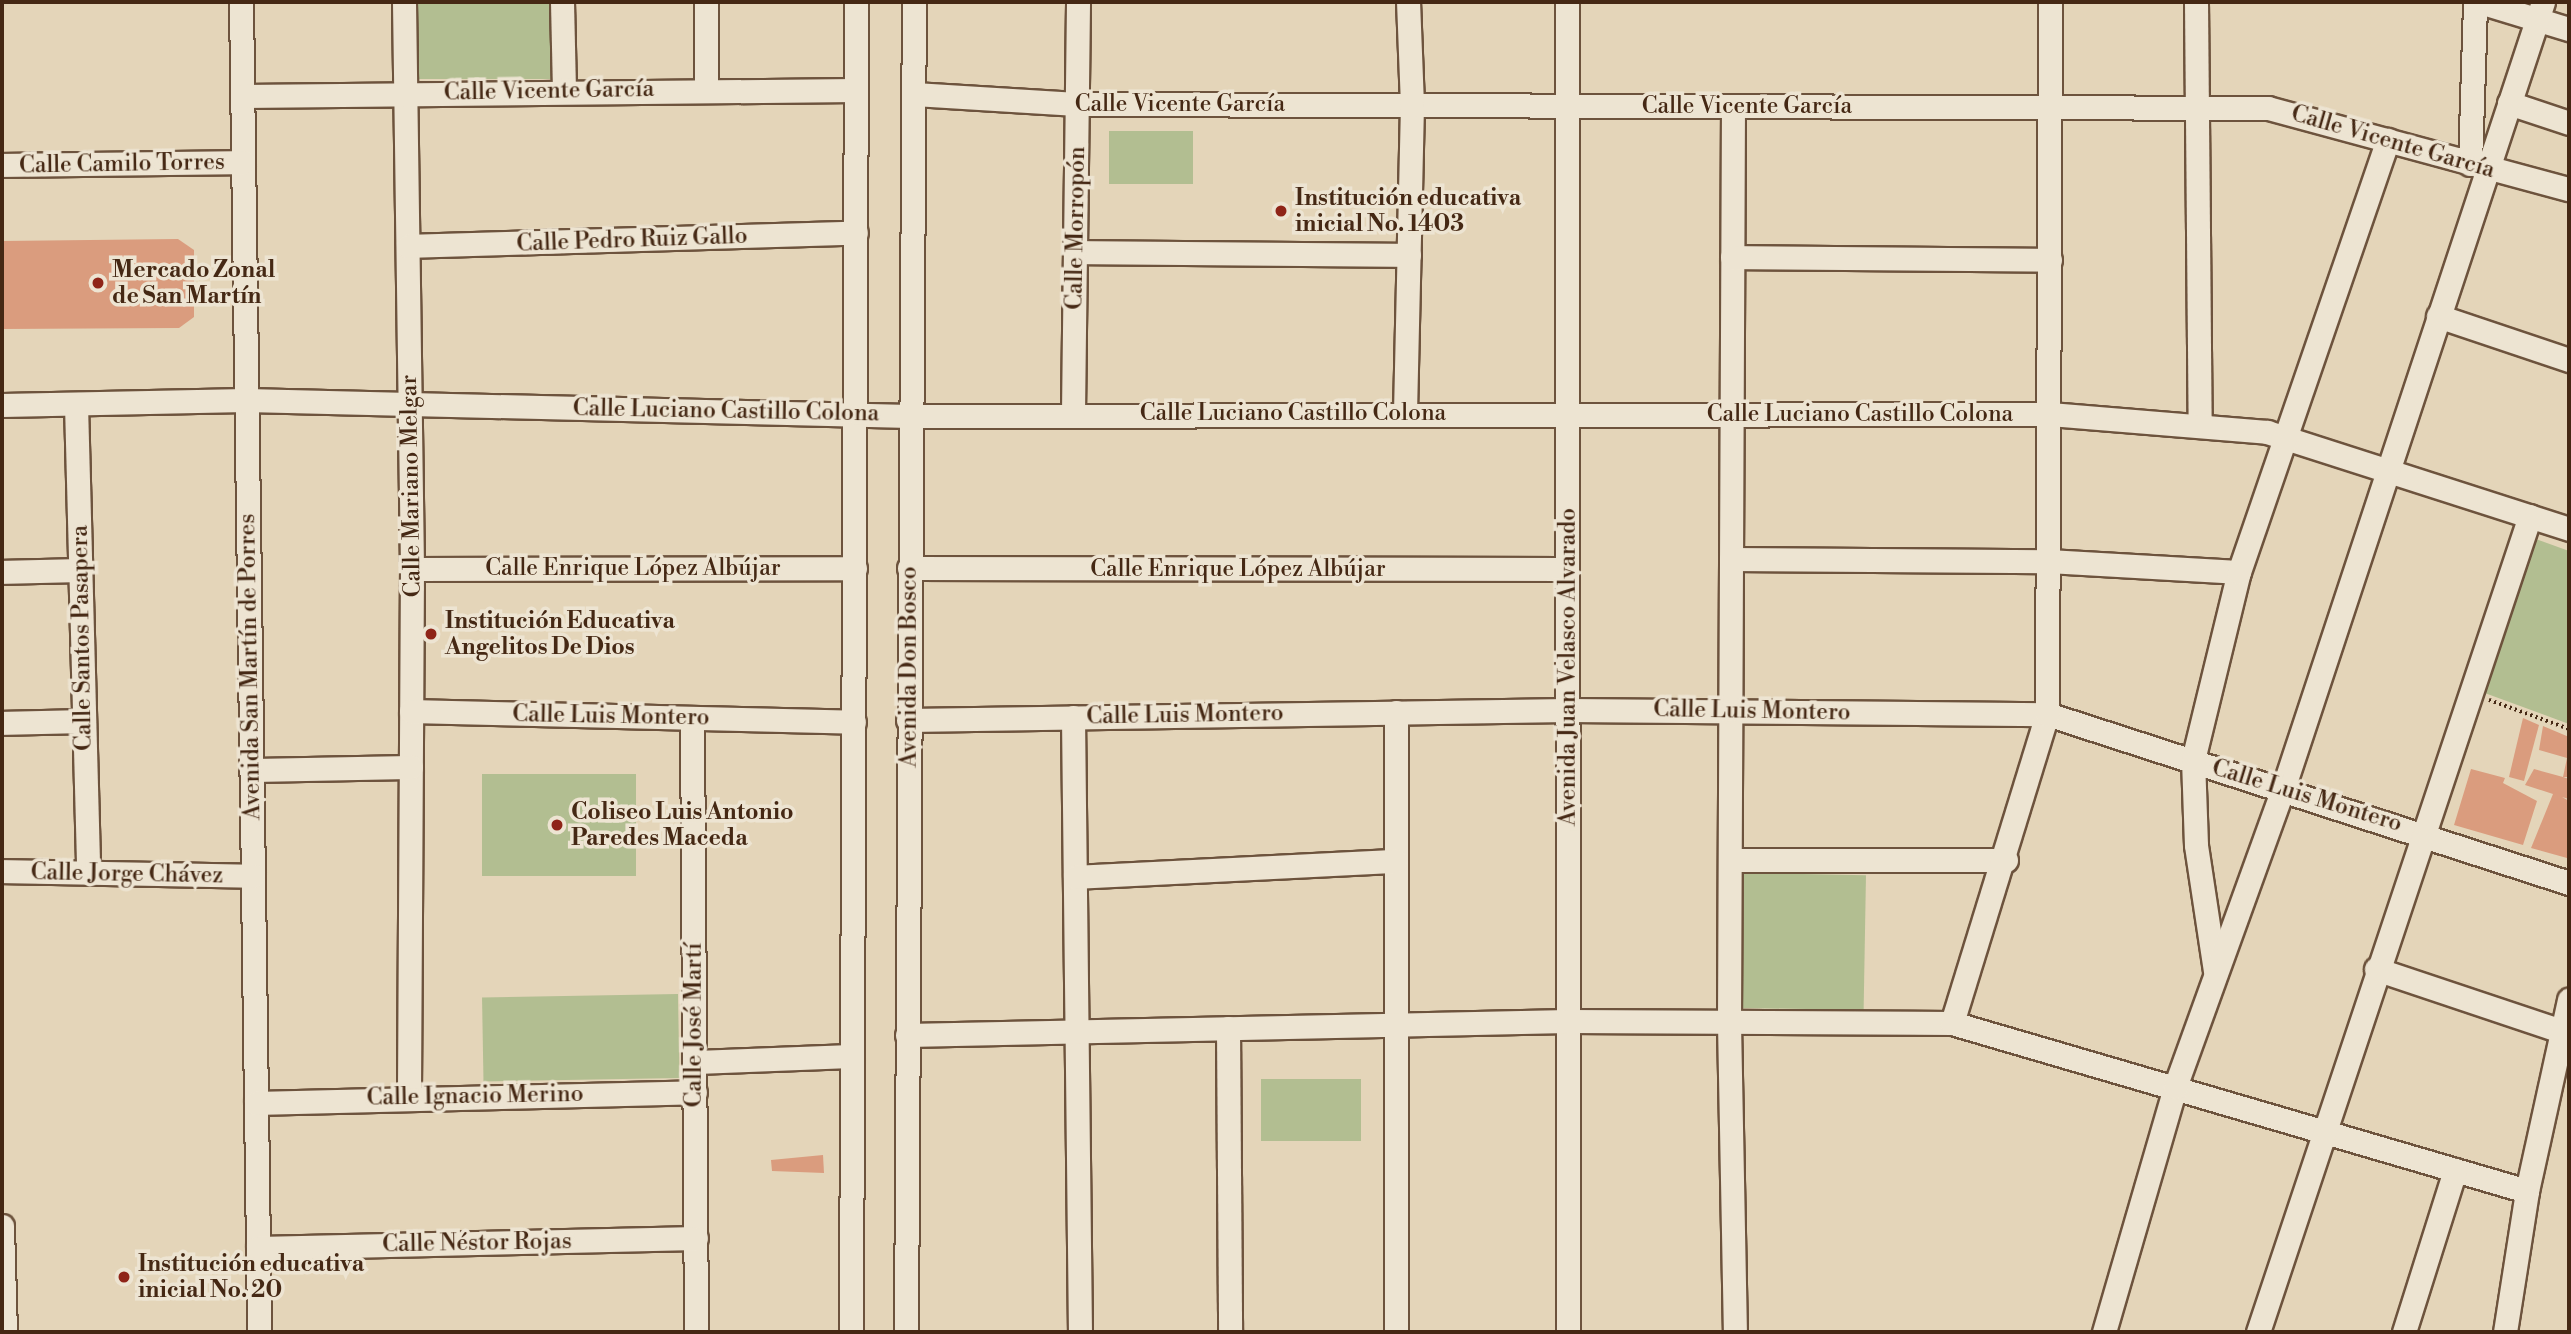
<!DOCTYPE html>
<html>
<head>
<meta charset="utf-8">
<style>
  body { margin:0 }
  #map { position:relative; width:2571px; height:1334px; overflow:hidden; background:#e4d5b9; font-family:"Libre Bodoni",serif }
  div>[style] { position:absolute }
  [style*='--x'] { left:calc(var(--x)*1px); top:calc(var(--y)*1px); width:calc(var(--w)*1px); rotate:calc(var(--a)*1deg) }
  .green>* { inset:0; background:#b2be91; transform-origin:0 0 }
  .building>* { inset:0; background:#da9c7e }
  .path>* { height:3.5px; margin-top:-1.75px; transform-origin:0; background:repeating-linear-gradient(90deg,#452814 0 2px,transparent 0 5.5px) }
  .roads { filter:drop-shadow(2px 0 #6d533d) drop-shadow(-2px 0 #6d533d) drop-shadow(0 2px #6d533d) drop-shadow(0 -2px #6d533d) }
  .minor>* { height:23px; margin:-11.5px; padding:0 11.5px; transform-origin:11.5px; border-radius:11.5px; background:#ede4d2 }
  .dots>* { width:19px; height:19px; translate:-50% -50%; box-sizing:border-box; border:4px solid #ede4d2; border-radius:50% }
  span { translate:-50% -50%; white-space:nowrap; text-align:center; line-height:1.15; -webkit-text-stroke:7px #ede4d2; paint-order:stroke }
  .street-label { font-size:23px; color:#452814 }
  .poi-label { font-size:23px; color:#452814; font-weight:700 }
  .left { translate:0 -50%; text-align:left }
  .frame { position:absolute; inset:0; border:4px solid #452814; pointer-events:none }
</style>
</head>
<body>
<div id="map">
  <div class="green">
    <i style="left:413px;top:2px;width:144px;height:77px"></i>
    <i style="left:1109px;top:131px;width:84px;height:53px"></i>
    <i style="clip-path:polygon(2533px 538px,2569px 551px,2569px 724px,2482px 692px)"></i>
    <i style="left:482px;top:774px;width:154px;height:102px"></i>
    <i style="left:1744px;top:873px;width:122px;height:135px;rotate:1deg"></i>
    <i style="left:678px;top:994px;width:84px;height:196px;rotate:89deg"></i>
    <i style="left:1361px;top:1079px;width:62px;height:100px;rotate:90deg"></i>
  </div>
  <div class="building">
    <i style="clip-path:polygon(178px 239px,194px 250px,194px 317px,179px 328px,2px 329px,2px 241px)"></i>
    <i style="clip-path:polygon(2523px 718px,2539px 725px,2524px 781px,2509px 777px)"></i>
    <i style="clip-path:polygon(2543px 726px,2569px 737px,2569px 777px,2563px 777px,2569px 779px,2569px 799px,2562px 797px,2569px 801px,2567px 858px,2531px 848px,2553px 794px,2525px 785px,2534px 769px,2563px 777px,2567px 758px,2539px 750px)"></i>
    <i style="clip-path:polygon(2471px 769px,2505px 778px,2503px 783px,2537px 801px,2523px 845px,2454px 825px)"></i>
    <i style="clip-path:polygon(823px 1155px,824px 1173px,772px 1171px,771px 1160px)"></i>
  </div>
  <div class="path">
    <i style="--x:2489;--y:700;--w:85;--a:19.9"></i>
  </div>
  <div class="roads">
    <div class="minor">
      <i style="--x:241;--y:2;--w:1330;--a:89.22"></i>
      <i style="--x:404;--y:2;--w:567;--a:89.19"></i>
      <i style="--x:412;--y:569;--w:527;--a:90.33"></i>
      <i style="--x:562;--y:2;--w:89;--a:88.7"></i>
      <i style="--x:1567;--y:2;--w:1330;--a:89.96"></i>
      <i style="--x:2196;--y:2;--w:422;--a:89.5"></i>
      <i style="--x:2480;--y:2;--w:93;--a:16.9"></i>
      <i style="--x:706;--y:88;--w:86;--a:-90"></i>
      <i style="--x:914;--y:94;--w:163;--a:3.5"></i>
      <i style="--x:1077;--y:104;--w:1191;--a:0.19"></i>
      <i style="--x:2268;--y:108;--w:312;--a:15.1"></i>
      <i style="--x:242;--y:96;--w:614;--a:-0.56"></i>
      <i style="--x:2509;--y:103;--w:63;--a:18.4"></i>
      <i style="--x:1733;--y:106;--w:917;--a:90.25"></i>
      <i style="--x:1729;--y:1023;--w:309;--a:88.9"></i>
      <i style="--x:2470;--y:164;--w:162;--a:-88.2"></i>
      <i style="--x:2;--y:165;--w:241;--a:-0.7"></i>
      <i style="--x:408;--y:246;--w:448;--a:-1.7"></i>
      <i style="--x:1076;--y:252;--w:333;--a:0.5"></i>
      <i style="--x:1732;--y:257;--w:318;--a:0.5"></i>
      <i style="--x:2438;--y:316;--w:138;--a:18.6"></i>
      <i style="--x:76;--y:404;--w:469;--a:88.5"></i>
      <i style="--x:2;--y:405;--w:244;--a:-1.2"></i>
      <i style="--x:246;--y:400;--w:664;--a:1.38"></i>
      <i style="--x:910;--y:416;--w:1139;--a:-0.1"></i>
      <i style="--x:2049;--y:414;--w:219;--a:4.7"></i>
      <i style="--x:2267;--y:432;--w:317;--a:17.8"></i>
      <i style="--x:1073;--y:413;--w:411;--a:-89.3"></i>
      <i style="--x:1405;--y:413;--w:308;--a:-88.7"></i>
      <i style="--x:1412;--y:105;--w:103;--a:-92.2"></i>
      <i style="--x:1731;--y:559;--w:317;--a:0.4"></i>
      <i style="--x:2048;--y:561;--w:191;--a:3.3"></i>
      <i style="--x:909;--y:568;--w:658;--a:0.09"></i>
      <i style="--x:412;--y:569;--w:443;--a:-0.1"></i>
      <i style="--x:2;--y:572;--w:78;--a:-1.5"></i>
      <i style="--x:411;--y:711;--w:443;--a:1.4"></i>
      <i style="--x:1396;--y:712;--w:620;--a:90"></i>
      <i style="--x:1073;--y:717;--w:615;--a:89.35"></i>
      <i style="--x:692;--y:718;--w:614;--a:89.63"></i>
      <i style="--x:908;--y:720;--w:660;--a:-0.87"></i>
      <i style="--x:1568;--y:710;--w:479;--a:0.5"></i>
      <i style="--x:2047;--y:714;--w:549;--a:17.94"></i>
      <i style="--x:2;--y:723;--w:82;--a:-1.4"></i>
      <i style="--x:252;--y:770;--w:159;--a:-1.1"></i>
      <i style="--x:1731;--y:860;--w:275;--a:0"></i>
      <i style="--x:2;--y:871;--w:251;--a:1.1"></i>
      <i style="--x:1075;--y:877;--w:321;--a:-2.9"></i>
      <i style="--x:2376;--y:969;--w:198;--a:18.5"></i>
      <i style="--x:2215;--y:971;--w:127;--a:-98.6"></i>
      <i style="--x:2196;--y:845;--w:85;--a:-92"></i>
      <i style="--x:2193;--y:760;--w:194;--a:-76.3"></i>
      <i style="--x:2239;--y:572;--w:457;--a:-71"></i>
      <i style="--x:1952;--y:1023;--w:323;--a:-72.9"></i>
      <i style="--x:2047;--y:714;--w:712;--a:-89.76"></i>
      <i style="--x:1228;--y:1028;--w:304;--a:89.6"></i>
      <i style="--x:907;--y:1035;--w:661;--a:-1.21"></i>
      <i style="--x:1568;--y:1021;--w:384;--a:0.3"></i>
      <i style="--x:1952;--y:1023;--w:599;--a:16.29"></i>
      <i style="--x:695;--y:1062;--w:157;--a:-2.2"></i>
      <i style="--x:256;--y:1103;--w:439;--a:-1.4"></i>
      <i style="--x:2;--y:1226;--w:106;--a:88.4"></i>
      <i style="--x:258;--y:1248;--w:438;--a:-1.3"></i>
      <i style="--x:851;--y:1332;--w:1330;--a:-89.78"></i>
      <i style="--x:906;--y:1332;--w:1330;--a:-89.66"></i>
      <i style="--x:2104;--y:1332;--w:255;--a:-73.8"></i>
      <i style="--x:2175;--y:1087;--w:317;--a:-70.1"></i>
      <i style="--x:2283;--y:789;--w:829;--a:-71.72"></i>
      <i style="--x:2258;--y:1332;--w:860;--a:-71.57"></i>
      <i style="--x:2404;--y:1332;--w:170;--a:-72.5"></i>
      <i style="--x:2505;--y:1332;--w:143;--a:-81.1"></i>
      <i style="--x:2527;--y:1191;--w:196;--a:-77.6"></i>
    </div>
  </div>
  <div class="dots">
    <i style="left:1281px;top:211px;background:#8f2418"></i>
    <i style="left:98px;top:283px;background:#8f2418"></i>
    <i style="left:431px;top:634px;background:#8f2418"></i>
    <i style="left:557px;top:825px;background:#8f2418"></i>
    <i style="left:124px;top:1277px;background:#8f2418"></i>
  </div>
  <div class="street-label">
    <span style="left:549px;top:91px;rotate:-1deg">Calle Vicente García</span>
    <span style="left:1180px;top:104px">Calle Vicente García</span>
    <span style="left:1747px;top:106px">Calle Vicente García</span>
    <span style="left:2393px;top:142px;rotate:16deg">Calle Vicente García</span>
    <span style="left:122px;top:164px;rotate:-1deg">Calle Camilo Torres</span>
    <span style="left:1076px;top:228px;rotate:-89deg">Calle Morropón</span>
    <span style="left:632px;top:240px;rotate:-2deg">Calle Pedro Ruiz Gallo</span>
    <span style="left:726px;top:411px;rotate:1deg">Calle Luciano Castillo Colona</span>
    <span style="left:1293px;top:413px">Calle Luciano Castillo Colona</span>
    <span style="left:1860px;top:414px">Calle Luciano Castillo Colona</span>
    <span style="left:411px;top:486px;rotate:-91deg">Calle Mariano Melgar</span>
    <span style="left:633px;top:568px">Calle Enrique López Albújar</span>
    <span style="left:1238px;top:569px">Calle Enrique López Albújar</span>
    <span style="left:82px;top:638px;rotate:-91deg">Calle Santos Pasapera</span>
    <span style="left:250px;top:667px;rotate:-91deg">Avenida San Martín de Porres</span>
    <span style="left:909px;top:667px;rotate:-90deg">Avenida Don Bosco</span>
    <span style="left:1568px;top:667px;rotate:-90deg">Avenida Juan Velasco Alvarado</span>
    <span style="left:1752px;top:711px;rotate:1deg">Calle Luis Montero</span>
    <span style="left:1185px;top:715px;rotate:-1deg">Calle Luis Montero</span>
    <span style="left:611px;top:716px;rotate:1deg">Calle Luis Montero</span>
    <span style="left:2307px;top:796px;rotate:17deg">Calle Luis Montero</span>
    <span style="left:127px;top:874px;rotate:1deg">Calle Jorge Chávez</span>
    <span style="left:694px;top:1025px;rotate:-90deg">Calle José Martí</span>
    <span style="left:475px;top:1096px;rotate:-1deg">Calle Ignacio Merino</span>
    <span style="left:477px;top:1243px;rotate:-1deg">Calle Néstor Rojas</span>
  </div>
  <div class="poi-label">
    <span class="left" style="left:1295px;top:211px">Institución educativa<br>inicial No. 1403</span>
    <span class="left" style="left:112px;top:283px">Mercado Zonal<br>de San Martín</span>
    <span class="left" style="left:445px;top:634px">Institución Educativa<br>Angelitos De Dios</span>
    <span class="left" style="left:571px;top:825px">Coliseo Luis Antonio<br>Paredes Maceda</span>
    <span class="left" style="left:138px;top:1277px">Institución educativa<br>inicial No. 20</span>
  </div>
  <div class="frame"></div>
</div>
</body>
</html>
